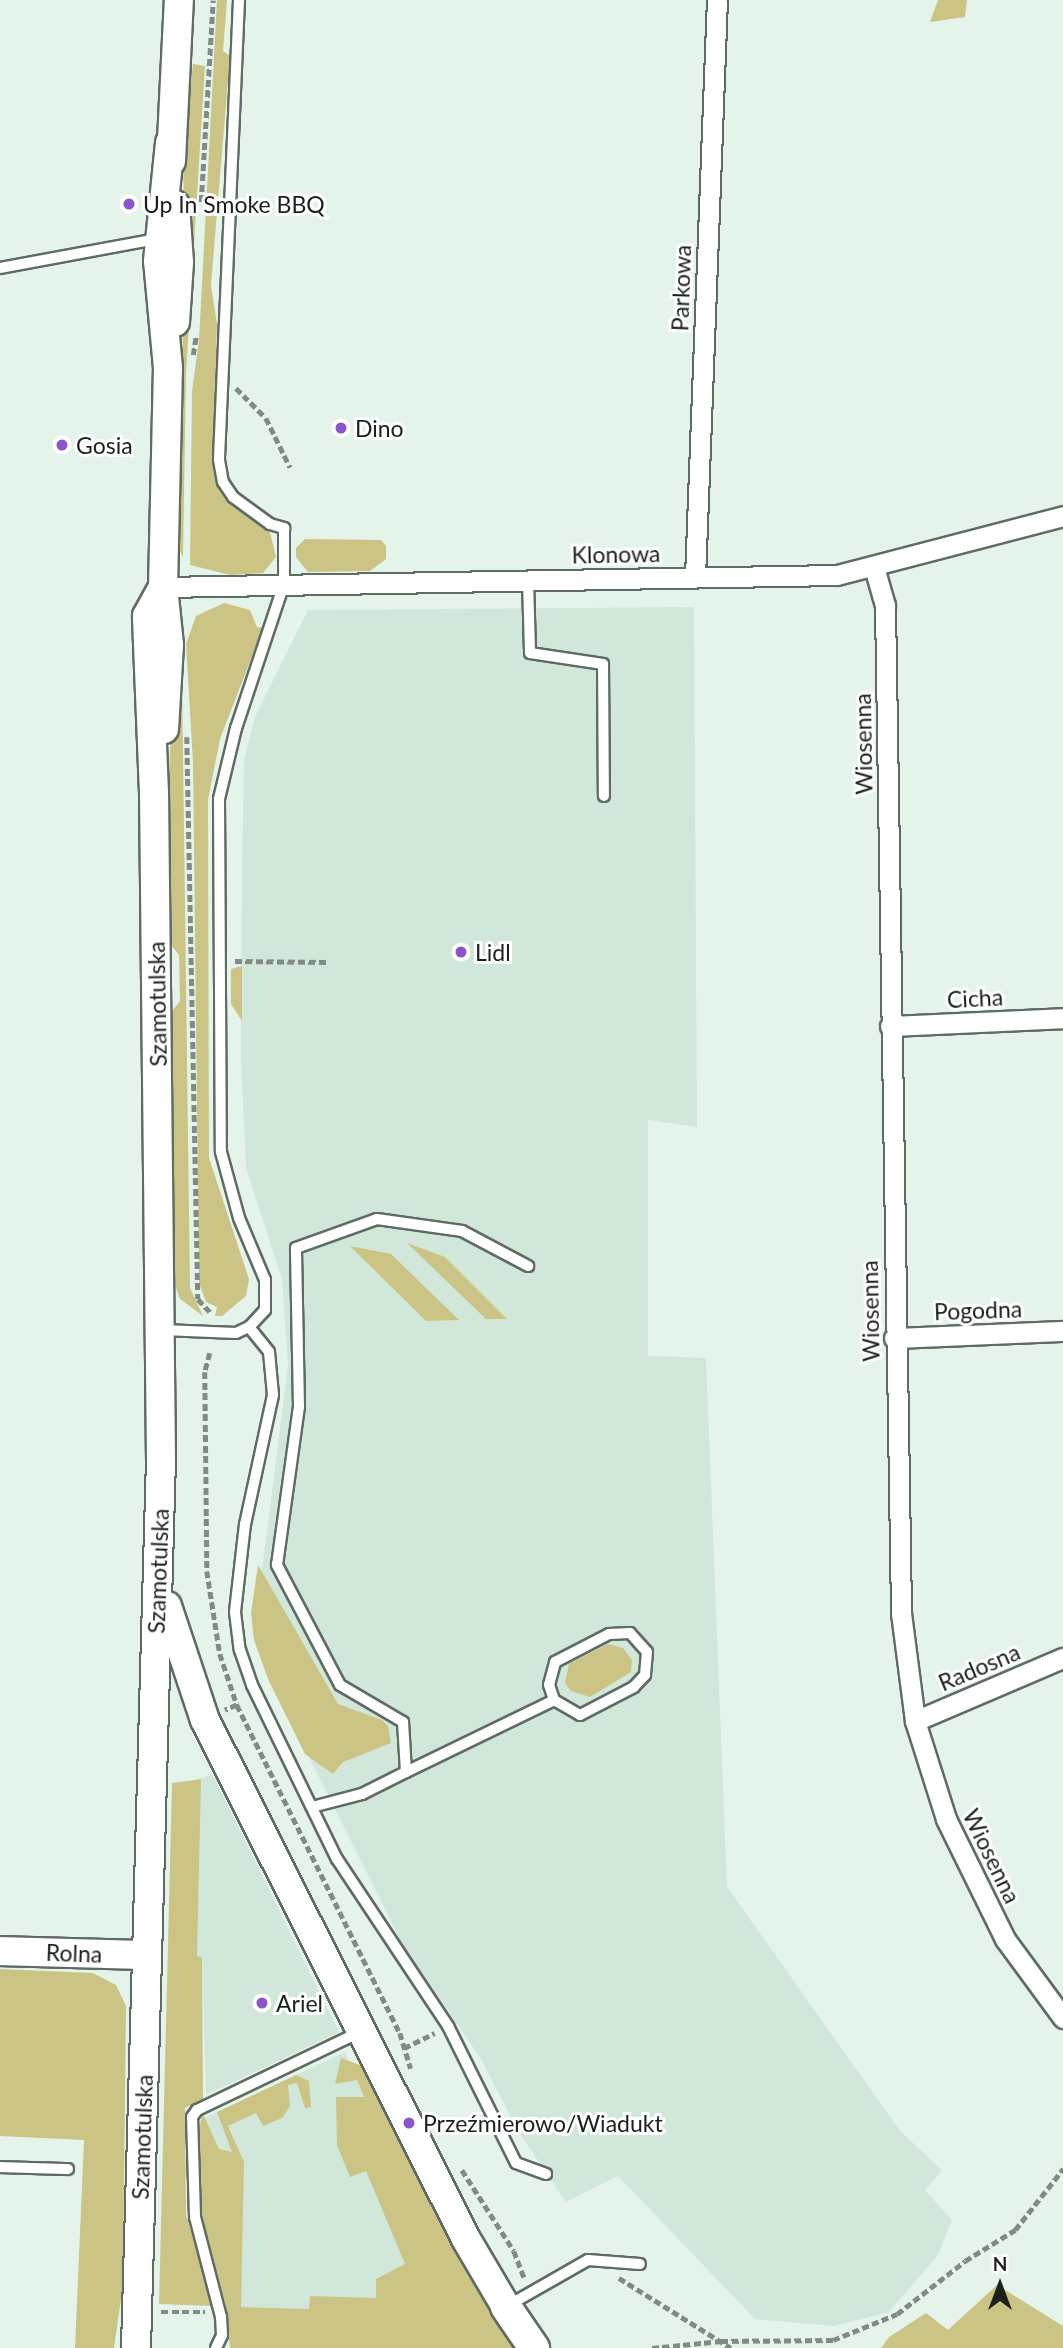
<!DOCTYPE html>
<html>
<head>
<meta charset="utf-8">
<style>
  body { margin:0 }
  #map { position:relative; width:1063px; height:2348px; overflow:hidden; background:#e5f4eb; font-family:Lato,sans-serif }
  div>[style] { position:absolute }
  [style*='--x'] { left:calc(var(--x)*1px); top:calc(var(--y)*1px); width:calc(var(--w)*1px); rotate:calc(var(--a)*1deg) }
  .built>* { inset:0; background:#d1e7da }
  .green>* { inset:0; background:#cbc485 }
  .path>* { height:4.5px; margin-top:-2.25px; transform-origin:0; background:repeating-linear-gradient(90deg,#818b85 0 7px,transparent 0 10.5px) }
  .roads { filter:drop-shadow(2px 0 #5f6c64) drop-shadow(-2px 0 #5f6c64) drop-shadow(0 2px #5f6c64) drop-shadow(0 -2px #5f6c64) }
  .lane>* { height:10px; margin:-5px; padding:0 5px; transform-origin:5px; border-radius:5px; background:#fff }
  .street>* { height:19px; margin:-9.5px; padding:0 9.5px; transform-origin:9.5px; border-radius:9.5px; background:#fff }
  .secondary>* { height:28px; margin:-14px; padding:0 14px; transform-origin:14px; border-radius:14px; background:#fff }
  .primary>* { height:30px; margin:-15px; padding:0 15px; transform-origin:15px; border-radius:15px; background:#fff }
  .dots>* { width:19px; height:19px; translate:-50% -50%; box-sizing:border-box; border:4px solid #fff; border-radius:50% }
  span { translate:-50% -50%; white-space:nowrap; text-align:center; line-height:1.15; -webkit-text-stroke:6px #fff; paint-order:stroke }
  .poi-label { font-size:23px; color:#1b201d }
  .left { translate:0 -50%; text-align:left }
  .street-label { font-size:23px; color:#1b201d }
  .north { position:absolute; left:965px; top:2250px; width:70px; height:70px; -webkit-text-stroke:5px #fff; paint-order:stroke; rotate:0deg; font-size:19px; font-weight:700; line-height:28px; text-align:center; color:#1b201d }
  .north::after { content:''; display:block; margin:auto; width:24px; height:32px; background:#1b201d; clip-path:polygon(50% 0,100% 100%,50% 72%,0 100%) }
</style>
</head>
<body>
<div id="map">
  <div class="built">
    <i style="clip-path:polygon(694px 607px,697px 1127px,648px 1120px,648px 1356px,706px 1358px,727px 1887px,901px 2132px,942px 2170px,925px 2190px,952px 2220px,938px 2255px,889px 2312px,833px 2326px,755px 2319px,618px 2176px,566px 2202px,518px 2131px,481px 2059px,402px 1943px,271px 1681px,256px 1617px,288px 1366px,282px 1279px,246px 1168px,241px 1059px,242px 867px,244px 760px,255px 717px,308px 610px)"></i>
    <i style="clip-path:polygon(212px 1773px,339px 2032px,206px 2095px,202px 1959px,191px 1958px,192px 1783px)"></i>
    <i style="clip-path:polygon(345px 2052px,454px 2310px,236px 2345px,200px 2120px)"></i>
  </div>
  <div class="green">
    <i style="clip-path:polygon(217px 0,227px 0,223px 51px,230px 56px,211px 285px,217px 324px,213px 469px,217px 484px,231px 503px,270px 532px,276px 557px,263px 573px,230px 575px,190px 565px,192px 391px,199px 340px)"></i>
    <i style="clip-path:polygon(938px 0,967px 0,965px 17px,930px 22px)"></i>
    <i style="clip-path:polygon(193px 64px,205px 66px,186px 374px,183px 557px,176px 544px,185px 273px,183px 155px)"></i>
    <i style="clip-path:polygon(305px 539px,381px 540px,386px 546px,386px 559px,370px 571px,308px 572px,296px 557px,296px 548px)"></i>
    <i style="clip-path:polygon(224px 603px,250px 610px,257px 627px,263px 628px,220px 739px,208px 800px,209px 1158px,249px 1279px,246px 1296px,222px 1316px,215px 1316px,217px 1307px,206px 1302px,199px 1283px,193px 763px,186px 644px,196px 616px)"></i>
    <i style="clip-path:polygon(176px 651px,182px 676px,190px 1288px,203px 1316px,180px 1299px,173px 1279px,170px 1014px,180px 1001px,179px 955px,168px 941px,167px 804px)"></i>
    <i style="clip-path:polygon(242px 966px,242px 1021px,231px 1004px,231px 969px)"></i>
    <i style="clip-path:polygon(407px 1243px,445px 1257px,507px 1319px,486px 1319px)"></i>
    <i style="clip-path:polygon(350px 1246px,391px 1254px,459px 1320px,426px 1321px)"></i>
    <i style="clip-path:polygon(258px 1565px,338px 1704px,382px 1720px,388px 1726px,391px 1743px,343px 1762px,333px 1774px,305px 1754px,268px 1679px,254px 1640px,251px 1613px)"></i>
    <i style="clip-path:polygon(608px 1644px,623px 1648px,632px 1660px,631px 1672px,590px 1697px,571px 1691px,565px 1683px,569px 1664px)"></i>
    <i style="clip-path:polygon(201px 1779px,197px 1956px,202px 1958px,203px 2099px,185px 2108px,186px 2214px,212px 2306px,159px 2304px,172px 1783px)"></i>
    <i style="clip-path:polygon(0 1969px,93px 1973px,116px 1985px,126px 2006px,123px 2285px,114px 2348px,75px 2348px,84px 2140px,0 2136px)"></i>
    <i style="clip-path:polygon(341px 2058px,368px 2068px,520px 2348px,230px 2348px,225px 2302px,200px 2211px,196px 2140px,203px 2114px,219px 2149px,232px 2152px,217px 2112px,296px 2075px,309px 2081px,311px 2107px,305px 2108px,297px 2083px,288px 2085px,290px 2106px,282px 2118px,263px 2126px,256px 2113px,228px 2126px,244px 2162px,241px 2307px,309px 2309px,310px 2296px,376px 2298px,376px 2279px,405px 2264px,366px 2171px,350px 2177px,337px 2145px,336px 2097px,364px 2097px,357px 2080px,335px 2084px)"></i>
    <i style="clip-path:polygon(997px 2285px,1063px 2326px,1063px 2348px,881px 2348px,889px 2337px,926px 2313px,948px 2330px)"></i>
  </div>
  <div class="path">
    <i style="--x:201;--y:202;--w:202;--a:-86.6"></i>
    <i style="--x:193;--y:355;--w:19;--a:-81"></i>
    <i style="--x:236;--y:388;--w:42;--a:45"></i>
    <i style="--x:266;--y:418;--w:55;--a:63.9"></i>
    <i style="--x:187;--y:737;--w:562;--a:88.88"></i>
    <i style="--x:198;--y:1299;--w:18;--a:47"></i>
    <i style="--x:235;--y:961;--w:93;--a:0.6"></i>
    <i style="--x:210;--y:1353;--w:20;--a:105"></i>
    <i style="--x:205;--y:1372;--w:199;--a:89.4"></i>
    <i style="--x:207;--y:1571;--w:84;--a:81.1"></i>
    <i style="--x:220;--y:1654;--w:54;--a:71.6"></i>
    <i style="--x:237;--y:1705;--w:13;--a:157"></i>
    <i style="--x:237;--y:1705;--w:366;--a:63.6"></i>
    <i style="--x:400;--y:2033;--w:37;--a:73"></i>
    <i style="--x:404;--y:2048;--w:34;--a:-26"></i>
    <i style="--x:462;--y:2170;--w:96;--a:57.3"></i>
    <i style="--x:514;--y:2251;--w:31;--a:69"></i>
    <i style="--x:619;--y:2278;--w:132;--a:32"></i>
    <i style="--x:161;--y:2312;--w:44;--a:0"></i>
    <i style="--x:652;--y:2348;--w:69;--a:-5.8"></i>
    <i style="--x:721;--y:2341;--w:112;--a:-0.5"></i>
    <i style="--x:833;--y:2340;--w:69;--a:-22.1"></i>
    <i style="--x:897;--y:2314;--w:86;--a:-37.9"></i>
    <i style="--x:965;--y:2261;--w:59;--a:-31.8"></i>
    <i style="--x:1015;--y:2230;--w:78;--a:-51.8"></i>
  </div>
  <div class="roads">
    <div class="lane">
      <i style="--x:239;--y:0;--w:460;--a:92.5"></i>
      <i style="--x:219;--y:460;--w:22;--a:80"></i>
      <i style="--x:223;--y:482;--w:18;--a:56"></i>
      <i style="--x:233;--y:497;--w:46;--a:36.1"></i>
      <i style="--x:270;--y:524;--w:15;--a:16"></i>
      <i style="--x:284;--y:528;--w:56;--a:90"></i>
      <i style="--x:284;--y:584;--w:152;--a:108.4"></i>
      <i style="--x:236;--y:728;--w:73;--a:103.5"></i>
      <i style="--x:219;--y:799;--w:353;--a:89.7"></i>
      <i style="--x:221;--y:1152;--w:68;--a:74.7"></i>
      <i style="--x:239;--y:1218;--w:67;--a:67.2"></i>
      <i style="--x:265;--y:1280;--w:30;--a:90"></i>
      <i style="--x:265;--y:1310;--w:23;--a:133"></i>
      <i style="--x:0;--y:268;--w:159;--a:-10.5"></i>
      <i style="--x:528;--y:580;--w:73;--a:88.4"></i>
      <i style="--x:530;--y:653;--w:74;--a:8.6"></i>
      <i style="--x:603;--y:664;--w:132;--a:89.6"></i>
      <i style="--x:163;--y:1330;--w:73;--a:2.4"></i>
      <i style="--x:236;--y:1333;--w:14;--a:-25"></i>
      <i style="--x:249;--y:1327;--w:32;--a:51"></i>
      <i style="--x:269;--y:1352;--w:43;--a:84.7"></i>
      <i style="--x:273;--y:1395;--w:132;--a:102.2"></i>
      <i style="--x:245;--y:1524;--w:89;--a:96.5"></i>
      <i style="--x:235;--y:1612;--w:38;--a:83"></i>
      <i style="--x:240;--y:1650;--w:37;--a:71"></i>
      <i style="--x:252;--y:1685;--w:194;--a:64"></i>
      <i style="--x:337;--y:1859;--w:201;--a:56.4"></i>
      <i style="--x:448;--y:2026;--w:153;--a:63.6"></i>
      <i style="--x:516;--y:2163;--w:32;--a:20"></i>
      <i style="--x:630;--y:1633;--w:25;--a:48"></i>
      <i style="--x:647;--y:1652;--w:23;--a:95"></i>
      <i style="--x:645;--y:1675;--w:16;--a:133"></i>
      <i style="--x:634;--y:1687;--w:61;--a:152.6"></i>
      <i style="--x:580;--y:1715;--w:30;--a:-150"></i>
      <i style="--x:554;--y:1700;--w:16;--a:-108"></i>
      <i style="--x:549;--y:1685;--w:24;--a:-75"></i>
      <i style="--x:555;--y:1662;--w:61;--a:-27.4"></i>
      <i style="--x:609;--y:1634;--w:21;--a:-3"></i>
      <i style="--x:406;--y:1772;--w:165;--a:-25.9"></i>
      <i style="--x:312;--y:1807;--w:52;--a:-14.6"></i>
      <i style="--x:362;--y:1794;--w:49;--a:-26.6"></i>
      <i style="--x:406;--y:1772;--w:50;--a:-93.4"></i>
      <i style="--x:403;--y:1722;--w:73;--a:-149.6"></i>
      <i style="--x:340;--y:1685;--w:136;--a:-117.7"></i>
      <i style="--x:277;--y:1565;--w:160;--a:-82.1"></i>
      <i style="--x:299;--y:1407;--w:159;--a:-91.1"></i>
      <i style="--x:296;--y:1248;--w:86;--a:-19.7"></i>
      <i style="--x:377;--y:1219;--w:86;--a:8"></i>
      <i style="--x:462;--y:1231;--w:75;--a:27.9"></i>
      <i style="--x:0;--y:2167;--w:68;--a:1.7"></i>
      <i style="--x:509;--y:2305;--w:91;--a:-29.7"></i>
      <i style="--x:588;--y:2260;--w:52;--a:4.4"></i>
      <i style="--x:216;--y:2348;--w:14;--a:-65"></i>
      <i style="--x:222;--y:2335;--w:18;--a:-93"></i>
      <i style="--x:221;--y:2317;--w:103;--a:-104.6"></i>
      <i style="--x:195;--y:2217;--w:100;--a:-91.7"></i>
      <i style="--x:192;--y:2117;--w:9;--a:-54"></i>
      <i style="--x:197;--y:2110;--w:181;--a:-25.6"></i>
    </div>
    <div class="street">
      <i style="--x:874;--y:567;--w:40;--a:74"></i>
      <i style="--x:885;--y:605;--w:1008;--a:89.09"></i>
      <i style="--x:901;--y:1613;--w:109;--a:82.6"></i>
      <i style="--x:915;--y:1721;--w:103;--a:72.4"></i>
      <i style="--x:946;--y:1819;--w:134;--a:63.8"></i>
      <i style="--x:1005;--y:1939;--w:98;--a:53.7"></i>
      <i style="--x:695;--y:577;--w:577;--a:-87.82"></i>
      <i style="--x:163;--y:587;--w:674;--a:-1.02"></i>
      <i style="--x:837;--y:575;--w:234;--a:-14.6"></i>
      <i style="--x:890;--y:1026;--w:173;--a:-2.6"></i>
      <i style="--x:894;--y:1338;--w:169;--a:-2.4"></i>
      <i style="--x:915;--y:1721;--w:161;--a:-23.1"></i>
    </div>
    <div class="secondary">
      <i style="--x:171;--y:161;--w:161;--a:-87.2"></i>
      <i style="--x:175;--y:205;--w:57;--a:86"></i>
      <i style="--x:179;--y:262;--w:60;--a:93.8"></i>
      <i style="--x:164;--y:729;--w:84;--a:-86.6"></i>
      <i style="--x:169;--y:645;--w:58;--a:-95.9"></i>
      <i style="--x:163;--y:587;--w:219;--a:-88.7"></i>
      <i style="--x:168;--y:368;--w:107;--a:-95.3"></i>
      <i style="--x:158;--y:261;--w:119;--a:-84.2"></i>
      <i style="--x:167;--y:1606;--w:120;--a:71.6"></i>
      <i style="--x:205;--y:1720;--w:581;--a:63.3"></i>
      <i style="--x:466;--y:2239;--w:79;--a:59.5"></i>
      <i style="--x:0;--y:1951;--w:147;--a:1.6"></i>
      <i style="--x:136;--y:2348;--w:888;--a:-88.39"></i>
      <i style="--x:161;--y:1460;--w:667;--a:-90.6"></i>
      <i style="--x:154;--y:793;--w:177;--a:-92.3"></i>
      <i style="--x:147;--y:616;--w:33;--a:-61"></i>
    </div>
    <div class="primary">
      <i style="--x:506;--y:2307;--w:50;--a:55.7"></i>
    </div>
  </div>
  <div class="dots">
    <i style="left:129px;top:204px;background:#8b55cd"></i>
    <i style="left:341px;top:428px;background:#8b55cd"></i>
    <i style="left:62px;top:445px;background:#8b55cd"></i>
    <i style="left:461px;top:952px;background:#8b55cd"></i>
    <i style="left:262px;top:2003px;background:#8b55cd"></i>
    <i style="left:409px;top:2123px;background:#8b55cd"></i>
  </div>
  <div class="poi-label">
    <span class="left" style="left:143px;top:204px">Up In Smoke BBQ</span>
    <span class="left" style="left:355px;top:428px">Dino</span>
    <span class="left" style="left:76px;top:445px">Gosia</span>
    <span class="left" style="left:475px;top:952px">Lidl</span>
    <span class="left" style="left:276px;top:2003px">Ariel</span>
    <span class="left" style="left:423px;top:2123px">Przeźmierowo/Wiadukt</span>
  </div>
  <div class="street-label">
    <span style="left:681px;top:288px;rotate:-88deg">Parkowa</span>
    <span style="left:616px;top:554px;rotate:-1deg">Klonowa</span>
    <span style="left:863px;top:744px;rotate:-91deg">Wiosenna</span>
    <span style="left:975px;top:998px;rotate:-3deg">Cicha</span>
    <span style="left:157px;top:1004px;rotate:-91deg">Szamotulska</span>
    <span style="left:978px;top:1310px;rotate:-2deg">Pogodna</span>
    <span style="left:870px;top:1311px;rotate:-91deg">Wiosenna</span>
    <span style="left:158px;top:1571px;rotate:-88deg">Szamotulska</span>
    <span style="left:979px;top:1667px;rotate:-23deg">Radosna</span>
    <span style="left:992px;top:1856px;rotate:64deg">Wiosenna</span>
    <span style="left:74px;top:1953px;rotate:2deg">Rolna</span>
    <span style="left:142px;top:2137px;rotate:-88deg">Szamotulska</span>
  </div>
  <div class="north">N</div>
</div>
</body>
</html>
